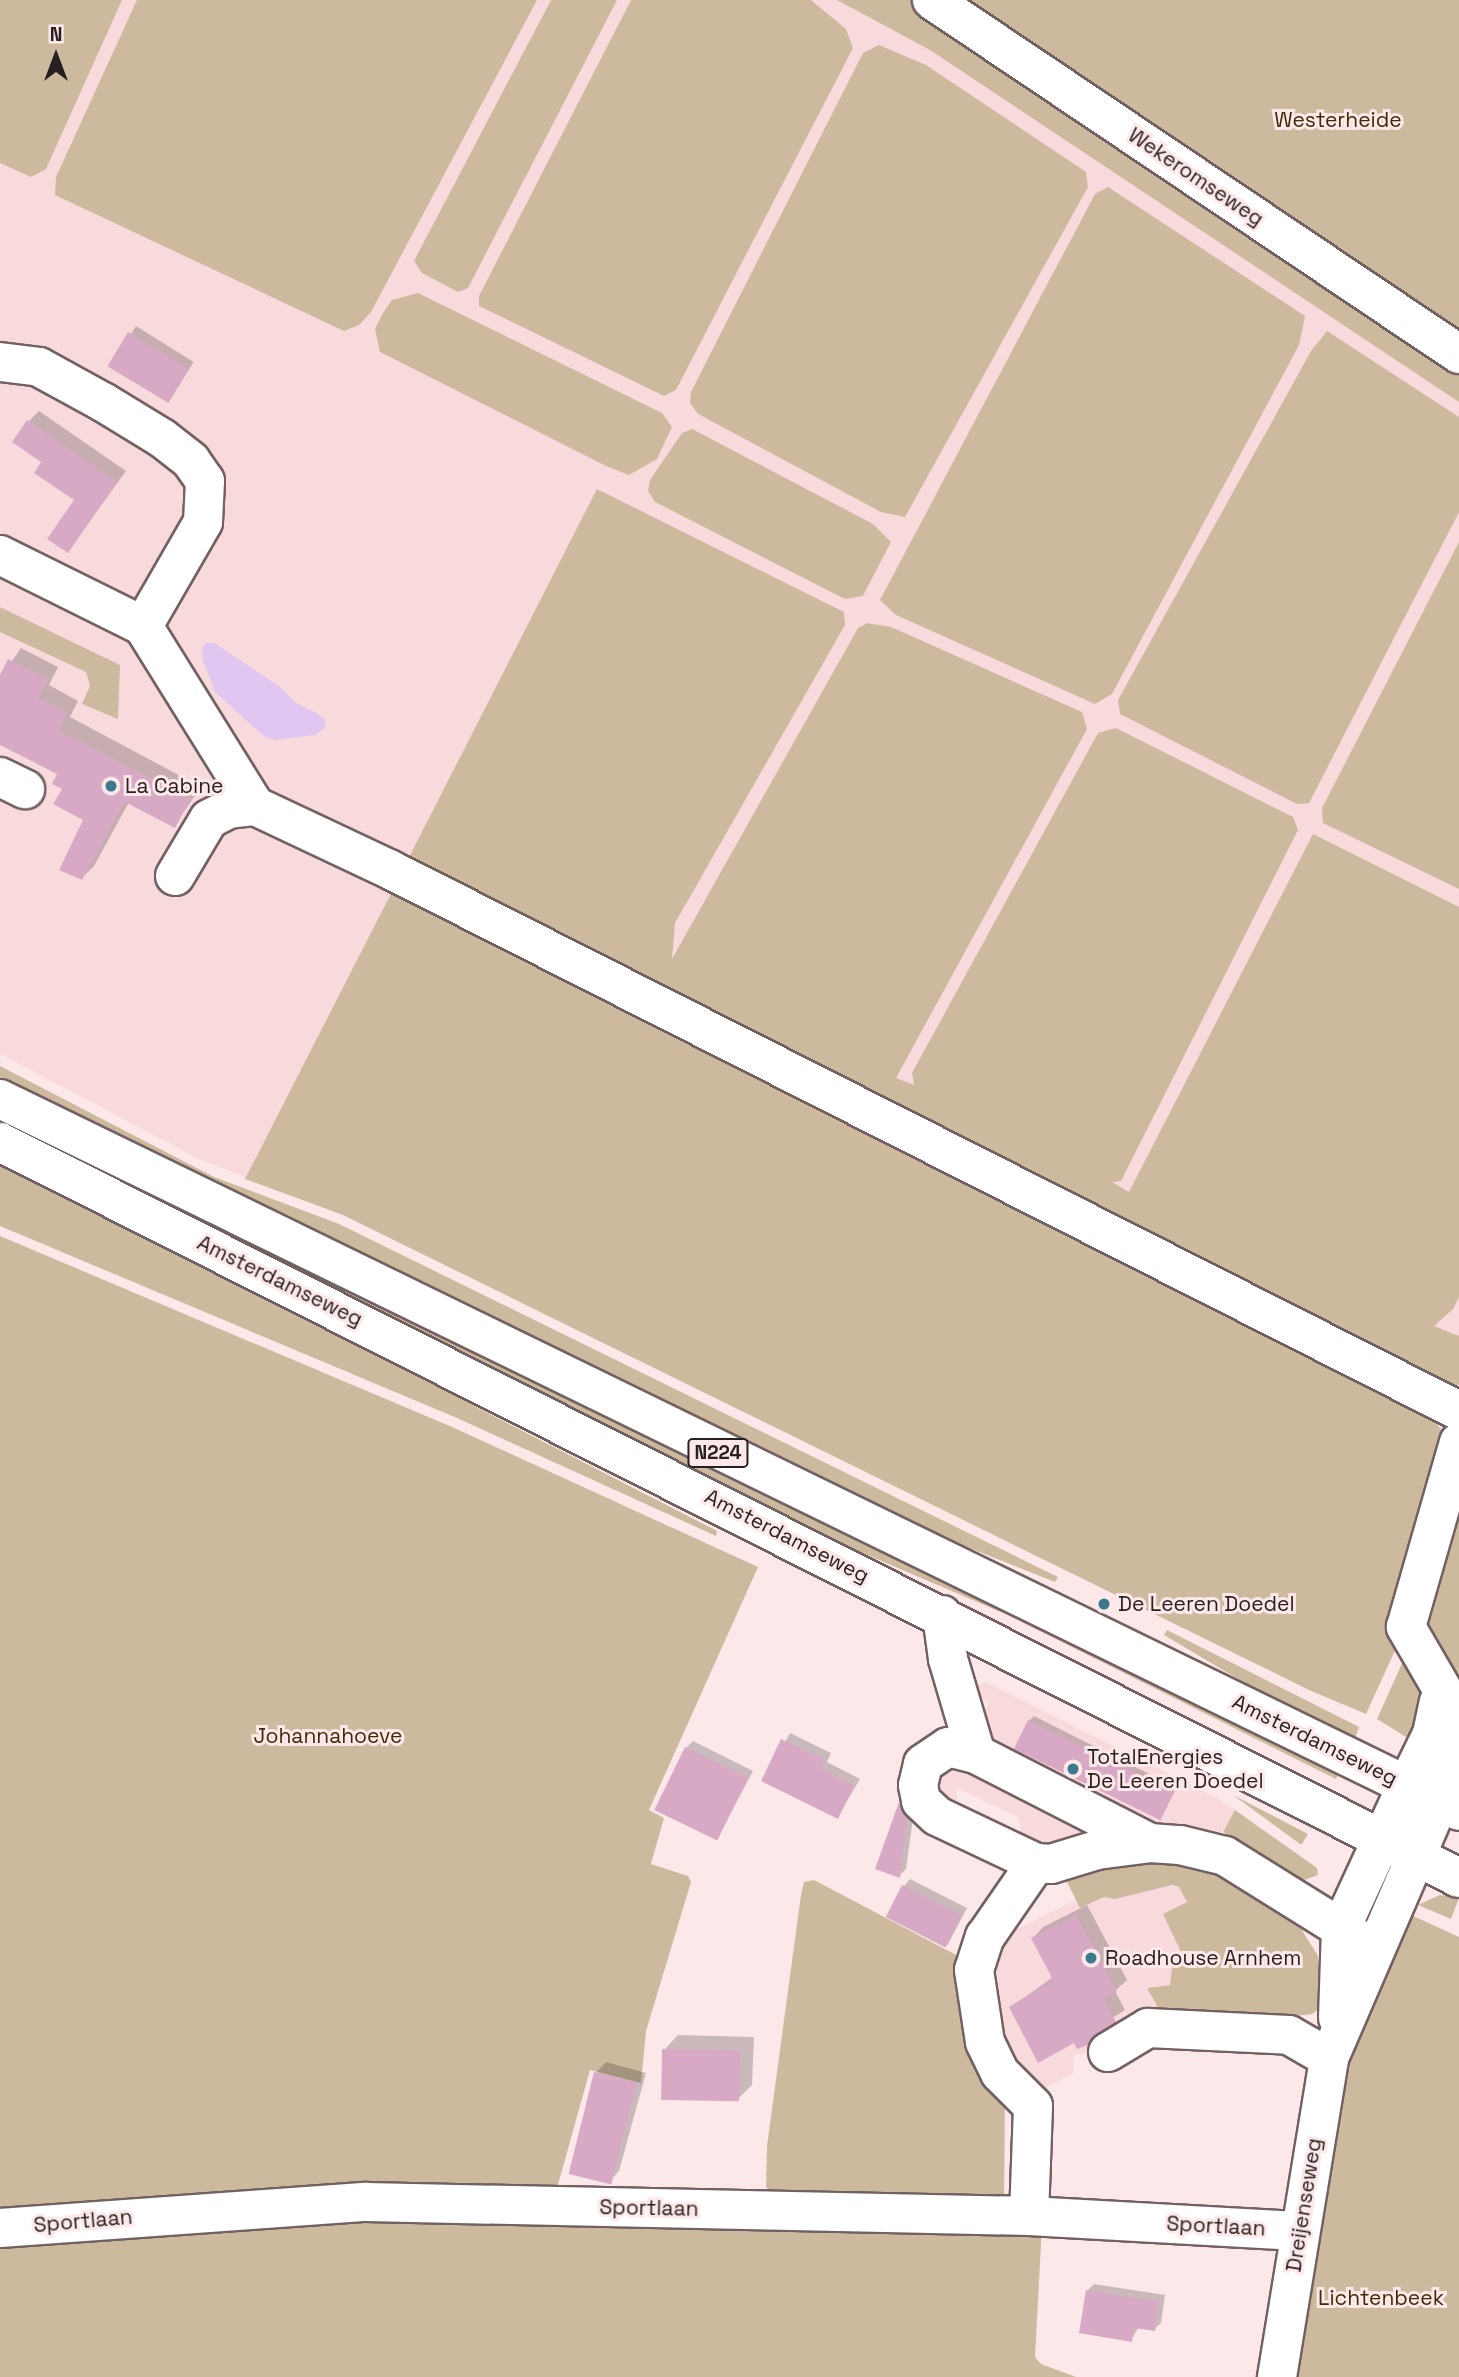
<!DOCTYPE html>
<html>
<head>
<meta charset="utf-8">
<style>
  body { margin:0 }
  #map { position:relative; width:1459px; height:2377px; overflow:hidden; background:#fde8e9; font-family:"Space Grotesk",sans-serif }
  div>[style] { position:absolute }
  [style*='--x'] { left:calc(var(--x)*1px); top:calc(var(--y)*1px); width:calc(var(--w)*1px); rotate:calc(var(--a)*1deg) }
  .built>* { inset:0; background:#f8dadc }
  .green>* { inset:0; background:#cdba9e }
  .water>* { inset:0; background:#e0c6f1 }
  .shadow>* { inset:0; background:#0003; transform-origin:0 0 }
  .building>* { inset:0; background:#d8a9c4; transform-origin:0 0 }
  .roads { filter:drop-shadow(2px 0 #736162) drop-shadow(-2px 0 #736162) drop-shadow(0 2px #736162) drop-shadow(0 -2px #736162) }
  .minor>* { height:38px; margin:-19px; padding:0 19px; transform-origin:19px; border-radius:19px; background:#fff }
  .major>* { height:38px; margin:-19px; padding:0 19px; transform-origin:19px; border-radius:19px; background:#fff }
  .dots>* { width:19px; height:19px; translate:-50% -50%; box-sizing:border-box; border:4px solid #fde8e9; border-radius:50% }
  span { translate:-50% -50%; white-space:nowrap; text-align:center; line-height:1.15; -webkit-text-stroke:6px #fde8e9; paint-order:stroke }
  .shield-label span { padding:2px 5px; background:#fde8e9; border:2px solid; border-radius:5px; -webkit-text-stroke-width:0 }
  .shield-label { font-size:19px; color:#272020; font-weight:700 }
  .park-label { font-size:21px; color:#3f2a07 }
  .street-label { font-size:21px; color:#272020 }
  .poi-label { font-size:21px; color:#272020 }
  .left { translate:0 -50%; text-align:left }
  .north { position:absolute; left:21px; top:21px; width:70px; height:70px; -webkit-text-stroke:5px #fde8e9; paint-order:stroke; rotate:0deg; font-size:19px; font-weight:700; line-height:28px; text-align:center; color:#272020 }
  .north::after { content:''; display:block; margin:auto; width:24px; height:32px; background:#272020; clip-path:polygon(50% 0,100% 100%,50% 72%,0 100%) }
</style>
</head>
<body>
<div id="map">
  <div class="built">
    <i style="clip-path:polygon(0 0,920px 0,1459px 364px,1459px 1376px,1376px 1645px,1265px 1657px,987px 1531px,343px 1215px,199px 1159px,0 1054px)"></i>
    <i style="clip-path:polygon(984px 1681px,1217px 1798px,1235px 1810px,1223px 1832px,1023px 1846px,1019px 1818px,957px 1788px,957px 1816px,940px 1804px,936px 1780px,958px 1768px,989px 1703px,977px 1696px,977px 1686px)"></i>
    <i style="clip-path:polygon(1163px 1886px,1179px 1887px,1188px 1902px,1182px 1952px,1172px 1968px,1170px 1985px,1155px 1986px,1160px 2011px,1088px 2054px,1074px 2054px,1073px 2074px,1034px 2094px,1000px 2062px,988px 1962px,1006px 1934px,1076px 1900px,1080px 1908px,1104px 1897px,1115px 1899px)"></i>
  </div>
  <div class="green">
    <i style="clip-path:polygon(0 0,122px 0,46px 169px,31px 177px,0 163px)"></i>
    <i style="clip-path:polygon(137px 0,537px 0,371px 312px,359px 325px,344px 331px,55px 195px,56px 177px)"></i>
    <i style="clip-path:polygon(551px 0,617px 0,468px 288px,458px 292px,422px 273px,414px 261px)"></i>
    <i style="clip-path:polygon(631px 0,811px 0,846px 29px,853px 48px,676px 390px,664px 396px,479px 306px,479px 296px)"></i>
    <i style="clip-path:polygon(837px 0,921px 0,1459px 363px,1459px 402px,930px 50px)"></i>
    <i style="clip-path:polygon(944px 0,1459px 0,1459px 347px)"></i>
    <i style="clip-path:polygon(879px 45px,926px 65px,1086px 172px,1088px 187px,905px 517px,881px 512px,698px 414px,690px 403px,691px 392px,863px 53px)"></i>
    <i style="clip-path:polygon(1108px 187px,1305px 316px,1299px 345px,1112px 694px,1095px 704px,896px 615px,880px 600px,1095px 194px)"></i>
    <i style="clip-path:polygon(418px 293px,662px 413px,672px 427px,657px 459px,629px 475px,606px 466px,380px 352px,375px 329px,383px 313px,392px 300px)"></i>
    <i style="clip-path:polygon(1327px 331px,1459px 417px,1459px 512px,1309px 803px,1297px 804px,1120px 714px,1118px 700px,1311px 351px)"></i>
    <i style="clip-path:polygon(692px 429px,873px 524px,891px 542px,863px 596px,845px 599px,655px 502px,648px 491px,650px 480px,682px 433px)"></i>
    <i style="clip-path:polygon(597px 489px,844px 612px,845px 625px,675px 923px,672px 959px,858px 628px,867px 623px,891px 627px,1082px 712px,1087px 729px,896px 1078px,914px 1085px,912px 1073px,1098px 733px,1116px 728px,1293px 817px,1298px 830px,1121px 1181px,1112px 1182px,1129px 1192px,1313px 834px,1459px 907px,1459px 1297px,1453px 1309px,1434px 1326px,1459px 1336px,1459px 1385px,1436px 1388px,404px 867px)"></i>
    <i style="clip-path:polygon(1459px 542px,1459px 889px,1323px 823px,1322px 808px)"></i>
    <i style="clip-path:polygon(0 607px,120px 665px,118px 719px,82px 704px,90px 686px,86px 672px,0 632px)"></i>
    <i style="clip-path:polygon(397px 882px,1425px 1408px,1450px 1442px,1398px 1644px,1366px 1714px,1309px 1690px,343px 1215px,245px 1179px)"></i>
    <i style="clip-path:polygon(0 1066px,214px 1177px,339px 1224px,1058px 1577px,1055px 1582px,919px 1528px,0 1080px)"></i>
    <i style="clip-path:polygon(0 1117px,701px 1464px,1340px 1771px,1336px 1779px,1010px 1616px,837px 1542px,0 1123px)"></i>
    <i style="clip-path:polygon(0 1158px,336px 1327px,480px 1409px,717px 1531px,716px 1536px,457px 1418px,0 1226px)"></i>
    <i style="clip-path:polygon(0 1236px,452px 1427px,758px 1567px,649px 1810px,664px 1818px,651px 1864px,688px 1876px,691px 1882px,646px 2031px,641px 2083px,590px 2070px,554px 2199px,0 2220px)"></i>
    <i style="clip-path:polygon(1459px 1478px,1459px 1704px,1432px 1653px,1421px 1607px)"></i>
    <i style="clip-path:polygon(1167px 1630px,1359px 1727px,1355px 1739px,1250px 1686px,1164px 1635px)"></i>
    <i style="clip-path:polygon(1404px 1659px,1426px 1680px,1411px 1740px,1377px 1719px)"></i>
    <i style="clip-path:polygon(1233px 1795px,1308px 1834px,1302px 1844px,1300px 1844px)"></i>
    <i style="clip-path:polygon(1235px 1810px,1317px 1868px,1318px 1875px,1298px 1882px,1223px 1832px)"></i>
    <i style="clip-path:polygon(1113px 1855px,1210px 1866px,1292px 1914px,1318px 1956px,1320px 2008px,1312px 2014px,1281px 2018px,1160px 2011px,1147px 1988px,1170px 1985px,1172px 1968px,1181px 1952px,1163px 1914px,1187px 1902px,1179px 1887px,1172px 1885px,1115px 1899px,1104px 1897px,1080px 1908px,1066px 1880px)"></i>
    <i style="clip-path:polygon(814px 1880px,962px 1958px,1005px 2093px,1004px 2207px,774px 2195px,766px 2187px,767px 2146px,801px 1895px,804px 1882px)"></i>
    <i style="clip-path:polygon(1440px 1895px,1459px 1898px,1451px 1919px,1418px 1905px)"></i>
    <i style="clip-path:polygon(1409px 1914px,1459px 1937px,1459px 2377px,1289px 2377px,1339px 2075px)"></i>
    <i style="clip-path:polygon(309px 2210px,1042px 2226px,1035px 2357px,1041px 2364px,1076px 2377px,0 2377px,0 2241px)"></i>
  </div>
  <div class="water">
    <i style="clip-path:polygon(206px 643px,214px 643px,280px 687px,296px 703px,316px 713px,325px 719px,325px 728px,315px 735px,275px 740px,265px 737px,215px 692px,203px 660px,202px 647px)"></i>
  </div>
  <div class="shadow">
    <i style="left:136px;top:326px;width:68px;height:48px;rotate:32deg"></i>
    <i style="clip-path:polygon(39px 411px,126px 471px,68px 551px,76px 499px,44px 462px,28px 422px)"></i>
    <i style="clip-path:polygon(21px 648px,58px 667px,49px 685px,78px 701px,70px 717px,201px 787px,174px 826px,129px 802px,94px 866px,82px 878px,85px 819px,59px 773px,0 743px,0 679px)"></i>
    <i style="clip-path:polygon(1034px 1716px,1177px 1788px,1160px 1815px,1029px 1721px)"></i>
    <i style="clip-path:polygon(790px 1733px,831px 1753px,827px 1762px,860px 1779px,838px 1816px,764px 1780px)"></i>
    <i style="clip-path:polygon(693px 1741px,753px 1771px,717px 1839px,686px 1748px)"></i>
    <i style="clip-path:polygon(906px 1797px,914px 1811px,906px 1869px,899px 1876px,877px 1868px)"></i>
    <i style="clip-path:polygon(910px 1879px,967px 1908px,947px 1946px,904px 1886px)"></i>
    <i style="clip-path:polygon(1087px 1905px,1127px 1980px,1115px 1991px,1125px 2010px,1075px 2041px,1011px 2007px,1053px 1977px,1033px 1938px,1043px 1927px)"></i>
    <i style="clip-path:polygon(678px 2035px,754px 2037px,752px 2085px,738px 2099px,664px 2050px)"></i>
    <i style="clip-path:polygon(606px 2062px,646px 2073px,619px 2171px,609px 2182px,596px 2073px)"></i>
    <i style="clip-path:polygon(1094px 2284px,1165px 2295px,1161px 2323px,1154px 2329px,1139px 2327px,1131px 2340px,1088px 2290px)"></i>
  </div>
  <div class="building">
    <i style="left:128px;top:332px;width:71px;height:40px;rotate:31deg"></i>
    <i style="clip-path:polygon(27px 420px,117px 482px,68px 553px,47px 539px,74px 500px,34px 473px,41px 462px,12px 442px)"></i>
    <i style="clip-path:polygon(8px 659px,48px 679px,38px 698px,67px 713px,59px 730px,190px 799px,175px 828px,125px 802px,82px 880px,59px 870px,83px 820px,53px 804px,62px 789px,52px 784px,57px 774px,0 745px,0 675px)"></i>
    <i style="left:1028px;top:1720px;width:163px;height:32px;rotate:26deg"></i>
    <i style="clip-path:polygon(781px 1739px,825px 1760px,821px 1769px,854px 1786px,838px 1819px,761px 1781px)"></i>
    <i style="left:685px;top:1747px;width:70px;height:70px;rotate:26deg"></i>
    <i style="clip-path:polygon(899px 1802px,907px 1818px,900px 1878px,875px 1869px)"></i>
    <i style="left:902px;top:1885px;width:67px;height:36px;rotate:27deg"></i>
    <i style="clip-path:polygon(1076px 1915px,1117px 1992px,1103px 1998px,1116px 2022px,1088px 2045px,1077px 2049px,1074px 2043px,1038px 2063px,1009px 2007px,1053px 1980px,1031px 1938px)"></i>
    <i style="left:662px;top:2049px;width:78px;height:51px;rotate:1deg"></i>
    <i style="left:594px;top:2072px;width:44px;height:105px;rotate:14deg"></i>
    <i style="clip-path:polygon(1086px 2290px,1159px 2302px,1155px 2331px,1134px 2328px,1132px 2342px,1079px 2333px)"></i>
  </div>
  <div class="roads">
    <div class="minor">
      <i style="--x:932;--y:0;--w:635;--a:33.89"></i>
      <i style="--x:0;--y:362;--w:39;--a:7"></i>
      <i style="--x:39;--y:367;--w:73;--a:28.7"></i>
      <i style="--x:103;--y:402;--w:69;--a:31.4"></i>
      <i style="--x:162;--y:438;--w:37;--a:38"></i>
      <i style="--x:191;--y:461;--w:24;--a:55"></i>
      <i style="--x:205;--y:481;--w:41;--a:92.8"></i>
      <i style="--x:203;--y:522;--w:120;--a:120"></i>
      <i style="--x:0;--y:555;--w:160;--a:26.4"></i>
      <i style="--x:143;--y:626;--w:212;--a:58.1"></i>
      <i style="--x:0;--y:777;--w:28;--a:26"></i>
      <i style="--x:175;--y:876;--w:66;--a:-59.2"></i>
      <i style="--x:209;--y:819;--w:22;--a:-27"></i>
      <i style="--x:229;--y:809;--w:26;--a:-7"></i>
      <i style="--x:255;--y:806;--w:150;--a:25.2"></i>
      <i style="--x:391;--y:870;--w:1197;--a:26.86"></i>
      <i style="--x:942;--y:1615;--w:44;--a:82.2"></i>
      <i style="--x:948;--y:1659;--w:99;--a:73.6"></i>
      <i style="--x:976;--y:1754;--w:195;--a:27.1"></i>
      <i style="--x:976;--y:1754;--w:29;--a:-166"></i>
      <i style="--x:948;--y:1747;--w:30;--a:146"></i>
      <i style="--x:923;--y:1764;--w:22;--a:103"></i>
      <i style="--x:918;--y:1785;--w:16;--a:79"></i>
      <i style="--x:921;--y:1801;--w:22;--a:43"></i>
      <i style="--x:937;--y:1816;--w:110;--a:25.4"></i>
      <i style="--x:1036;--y:1863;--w:15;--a:4"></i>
      <i style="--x:1051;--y:1864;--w:48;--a:-16.9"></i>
      <i style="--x:1097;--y:1850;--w:53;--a:-7.5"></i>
      <i style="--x:1150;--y:1843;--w:30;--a:4"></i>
      <i style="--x:1180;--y:1845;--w:46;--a:13.7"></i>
      <i style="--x:1225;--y:1856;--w:168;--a:31.9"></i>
      <i style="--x:1407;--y:1785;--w:57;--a:-63.9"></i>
      <i style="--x:1432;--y:1734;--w:33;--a:-78"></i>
      <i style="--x:1440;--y:1800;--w:54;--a:-76"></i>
      <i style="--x:1453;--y:1748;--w:47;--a:-94.9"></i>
      <i style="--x:1449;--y:1701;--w:86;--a:-120.2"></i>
      <i style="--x:1406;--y:1627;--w:192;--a:-74"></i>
      <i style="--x:1108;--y:2052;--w:47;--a:-31"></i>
      <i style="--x:1148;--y:2028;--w:141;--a:2.8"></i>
      <i style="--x:1289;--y:2035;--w:46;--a:29.9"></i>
      <i style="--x:1029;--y:2216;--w:110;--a:-87.9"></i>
      <i style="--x:1033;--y:2106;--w:47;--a:-135"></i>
      <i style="--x:1000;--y:2073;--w:34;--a:-116"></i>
      <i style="--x:985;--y:2042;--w:73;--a:-98.7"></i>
      <i style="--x:974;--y:1970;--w:35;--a:-72"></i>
      <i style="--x:985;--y:1937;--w:90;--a:-55.4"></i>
      <i style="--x:0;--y:2228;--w:367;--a:-4.1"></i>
      <i style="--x:366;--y:2202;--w:663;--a:1.21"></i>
      <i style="--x:1029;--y:2216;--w:269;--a:3.2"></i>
    </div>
    <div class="major">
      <i style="--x:0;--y:1099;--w:1623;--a:26.01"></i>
      <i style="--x:0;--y:1142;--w:1634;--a:26.77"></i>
      <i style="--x:1338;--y:2018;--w:90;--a:-88.1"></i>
      <i style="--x:1341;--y:1928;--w:157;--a:-65.2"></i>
      <i style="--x:1277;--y:2377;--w:323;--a:-80.7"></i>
      <i style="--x:1329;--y:2058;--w:281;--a:-66.7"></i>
    </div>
  </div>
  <div class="dots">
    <i style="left:111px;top:786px;background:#3a7a8d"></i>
    <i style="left:1104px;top:1604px;background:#3a7a8d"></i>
    <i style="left:1073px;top:1769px;background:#3a7a8d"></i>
    <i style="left:1091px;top:1958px;background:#3a7a8d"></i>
  </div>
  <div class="shield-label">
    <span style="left:718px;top:1453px">N224</span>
  </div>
  <div class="park-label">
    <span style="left:1338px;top:120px">Westerheide</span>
    <span style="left:328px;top:1736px">Johannahoeve</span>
    <span style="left:1381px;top:2298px">Lichtenbeek</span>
  </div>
  <div class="street-label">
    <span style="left:1196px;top:177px;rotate:34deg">Wekeromseweg</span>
    <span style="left:280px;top:1281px;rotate:26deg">Amsterdamseweg</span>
    <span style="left:787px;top:1536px;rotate:27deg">Amsterdamseweg</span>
    <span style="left:1315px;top:1740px;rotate:26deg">Amsterdamseweg</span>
    <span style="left:1304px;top:2205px;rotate:-81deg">Dreijenseweg</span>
    <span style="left:649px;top:2208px;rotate:1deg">Sportlaan</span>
    <span style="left:83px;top:2221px;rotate:-5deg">Sportlaan</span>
    <span style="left:1216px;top:2226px;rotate:3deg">Sportlaan</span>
  </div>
  <div class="poi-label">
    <span class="left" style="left:125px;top:786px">La Cabine</span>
    <span class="left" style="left:1118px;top:1604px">De Leeren Doedel</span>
    <span class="left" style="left:1087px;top:1769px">TotalEnergies<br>De Leeren Doedel</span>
    <span class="left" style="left:1105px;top:1958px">Roadhouse Arnhem</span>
  </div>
  <div class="north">N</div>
</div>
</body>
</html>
